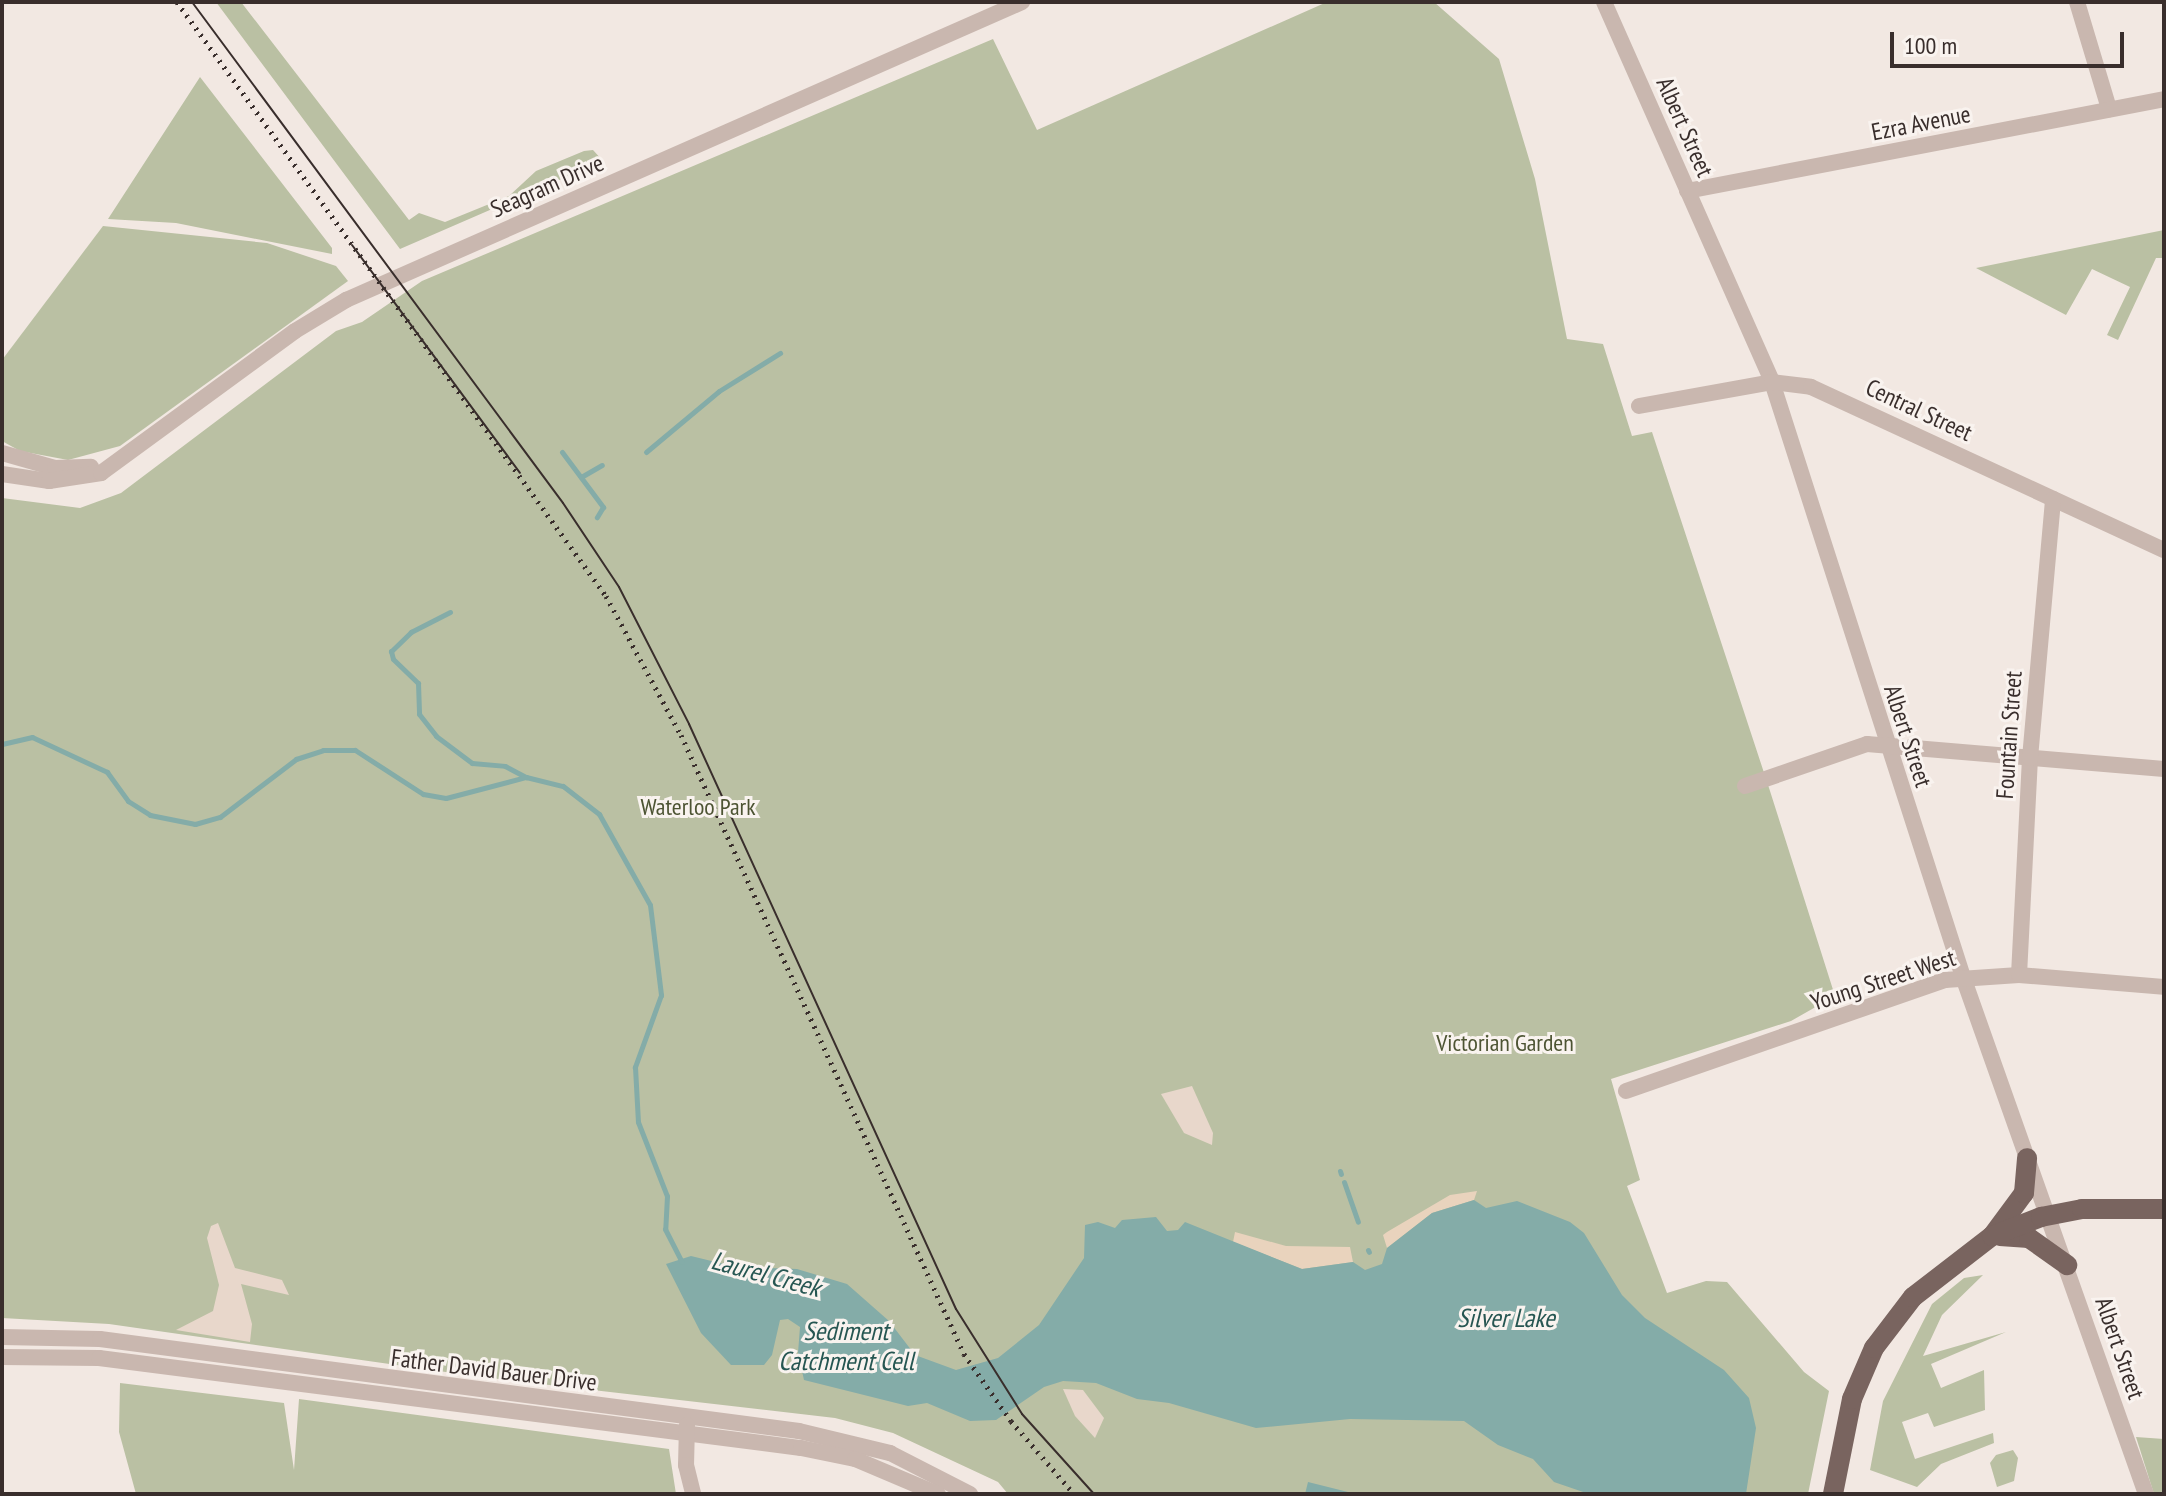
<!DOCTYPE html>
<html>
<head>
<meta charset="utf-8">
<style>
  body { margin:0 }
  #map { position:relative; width:2166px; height:1496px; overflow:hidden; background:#f2e8e2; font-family:"PT Sans Narrow",sans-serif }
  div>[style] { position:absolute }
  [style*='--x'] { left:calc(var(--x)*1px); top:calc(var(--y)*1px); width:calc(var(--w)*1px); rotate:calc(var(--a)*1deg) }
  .green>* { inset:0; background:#bac0a3 }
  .sand>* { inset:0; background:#e9d3bd }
  .plaza>* { inset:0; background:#e8d7cb }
  .water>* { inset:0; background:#84aca8 }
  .stream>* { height:5px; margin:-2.5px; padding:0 2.5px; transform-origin:2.5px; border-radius:2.5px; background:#84aca8 }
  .minor>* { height:16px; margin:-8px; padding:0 8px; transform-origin:8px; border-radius:8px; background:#c9b7af }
  .major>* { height:20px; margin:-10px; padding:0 10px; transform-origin:10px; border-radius:10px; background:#79645f }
  .tram>* { height:2px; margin:-1px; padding:0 1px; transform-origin:1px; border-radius:1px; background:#392e2c }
  .rail>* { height:5px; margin-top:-2.5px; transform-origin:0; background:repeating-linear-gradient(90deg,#392e2c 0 2px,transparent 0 8px) }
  span { translate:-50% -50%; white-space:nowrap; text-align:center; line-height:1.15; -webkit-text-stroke:6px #f9f3ef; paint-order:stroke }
  .street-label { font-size:24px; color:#392e2c }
  .park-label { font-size:24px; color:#4d5433 }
  .water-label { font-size:26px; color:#265652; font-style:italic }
  .frame { position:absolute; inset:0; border:4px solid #392e2c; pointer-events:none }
  .scale { position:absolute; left:1890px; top:32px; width:234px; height:36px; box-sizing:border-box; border:4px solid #392e2c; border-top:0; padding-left:10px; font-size:24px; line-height:28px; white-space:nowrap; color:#392e2c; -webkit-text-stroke:6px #f9f3ef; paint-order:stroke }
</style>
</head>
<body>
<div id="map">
  <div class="green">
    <i style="clip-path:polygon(216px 2px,241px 2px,409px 220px,419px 213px,445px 222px,509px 196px,536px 171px,584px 151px,593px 150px,603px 161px,400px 249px)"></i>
    <i style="clip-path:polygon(1327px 2px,1434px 2px,1499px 59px,1535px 179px,1567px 339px,1603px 344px,1632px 436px,1652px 432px,1770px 791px,1835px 996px,1791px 1021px,1611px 1079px,1640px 1180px,1627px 1186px,1667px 1293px,1706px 1281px,1727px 1282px,1804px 1372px,1829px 1391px,1808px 1494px,1008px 1494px,998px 1482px,893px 1433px,835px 1418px,481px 1377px,109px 1324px,2px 1318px,2px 498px,80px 508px,121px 493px,336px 331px,362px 322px,422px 281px,993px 39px,1037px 130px)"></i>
    <i style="clip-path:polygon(200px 77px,332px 248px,332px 254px,176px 223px,108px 219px)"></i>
    <i style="clip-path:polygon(103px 226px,267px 243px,336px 266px,348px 281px,120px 446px,68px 460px,20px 451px,2px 441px,2px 360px)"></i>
    <i style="clip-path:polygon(2164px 230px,2164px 258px,2156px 258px,2118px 340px,2107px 335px,2130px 287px,2092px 269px,2066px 315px,1976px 268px)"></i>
    <i style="clip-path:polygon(1983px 1275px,1942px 1315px,1923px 1356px,2006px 1332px,1931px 1364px,1941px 1388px,1984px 1370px,1985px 1410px,1934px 1427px,1928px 1413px,1902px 1422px,1915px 1459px,1993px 1433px,1994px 1443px,1941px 1464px,1917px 1487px,1870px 1470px,1883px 1401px,1932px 1304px,1964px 1278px)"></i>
    <i style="clip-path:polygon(120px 1383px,284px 1403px,294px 1470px,299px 1399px,669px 1449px,676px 1494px,136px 1494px,119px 1432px)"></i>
    <i style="clip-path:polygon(2136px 1437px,2164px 1439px,2164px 1494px,2154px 1494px)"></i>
    <i style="clip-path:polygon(2013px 1450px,2018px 1458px,2014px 1481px,1997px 1487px,1990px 1463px,1996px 1455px)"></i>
  </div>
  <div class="sand">
    <i style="clip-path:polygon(1477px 1191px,1474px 1200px,1432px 1213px,1387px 1248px,1383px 1235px,1387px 1232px,1450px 1195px)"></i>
    <i style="clip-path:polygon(1235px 1232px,1286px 1246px,1350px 1247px,1353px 1262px,1302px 1269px,1233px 1242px)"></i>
  </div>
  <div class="plaza">
    <i style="clip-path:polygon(1192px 1086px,1213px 1133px,1212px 1145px,1184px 1133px,1161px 1094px)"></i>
    <i style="clip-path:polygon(218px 1223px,235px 1268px,282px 1280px,289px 1295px,241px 1284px,252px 1324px,250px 1342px,176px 1330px,213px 1311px,219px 1285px,207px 1238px,211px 1226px)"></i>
    <i style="clip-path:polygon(1063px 1389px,1083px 1390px,1104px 1418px,1095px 1438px,1075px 1416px)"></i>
  </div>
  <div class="water">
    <i style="clip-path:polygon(1474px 1200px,1486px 1208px,1517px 1201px,1570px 1222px,1584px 1233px,1622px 1295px,1645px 1318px,1724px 1370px,1749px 1398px,1756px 1428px,1746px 1494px,1589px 1494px,1554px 1482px,1533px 1459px,1498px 1445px,1464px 1421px,1350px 1419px,1256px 1428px,1169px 1403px,1137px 1399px,1096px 1383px,1063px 1381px,1044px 1387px,996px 1420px,970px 1421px,927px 1403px,908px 1406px,804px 1380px,798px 1353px,800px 1327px,788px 1319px,780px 1320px,772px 1355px,764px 1365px,731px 1365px,701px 1333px,666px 1264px,691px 1256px,736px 1267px,797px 1269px,847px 1284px,889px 1321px,915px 1355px,956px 1370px,998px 1358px,1039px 1325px,1084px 1258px,1085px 1225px,1098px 1222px,1115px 1228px,1122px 1220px,1156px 1217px,1167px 1231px,1178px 1230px,1185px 1222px,1302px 1269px,1353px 1262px,1365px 1270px,1382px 1264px,1387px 1248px,1432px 1213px)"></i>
    <i style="clip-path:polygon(1308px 1482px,1356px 1494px,1305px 1494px)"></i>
  </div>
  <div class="stream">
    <i style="--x:562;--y:452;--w:69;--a:53.3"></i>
    <i style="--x:603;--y:507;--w:12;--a:121"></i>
    <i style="--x:646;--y:452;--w:95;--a:-39.9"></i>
    <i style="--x:719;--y:391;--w:72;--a:-31.9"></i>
    <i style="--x:581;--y:477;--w:24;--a:-30"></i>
    <i style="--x:450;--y:612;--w:44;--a:152.9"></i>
    <i style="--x:411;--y:632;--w:28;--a:136"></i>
    <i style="--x:391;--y:651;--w:8;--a:76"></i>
    <i style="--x:393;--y:659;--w:35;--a:44"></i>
    <i style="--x:418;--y:683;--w:31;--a:88"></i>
    <i style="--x:419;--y:714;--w:28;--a:52"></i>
    <i style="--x:436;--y:736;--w:45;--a:36.9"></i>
    <i style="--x:472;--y:763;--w:33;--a:5"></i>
    <i style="--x:505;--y:766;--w:24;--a:28"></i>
    <i style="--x:2;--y:744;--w:31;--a:-13"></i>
    <i style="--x:32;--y:737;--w:83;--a:25"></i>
    <i style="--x:107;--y:772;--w:36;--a:54"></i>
    <i style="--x:128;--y:801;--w:26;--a:32"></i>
    <i style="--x:150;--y:815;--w:46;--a:11.3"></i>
    <i style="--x:195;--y:824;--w:26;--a:-16"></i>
    <i style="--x:220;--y:817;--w:96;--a:-37.3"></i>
    <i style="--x:296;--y:759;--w:28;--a:-18"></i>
    <i style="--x:323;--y:750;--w:32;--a:0"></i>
    <i style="--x:355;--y:750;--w:81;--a:32.9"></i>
    <i style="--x:423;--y:794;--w:23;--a:10"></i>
    <i style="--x:446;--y:798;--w:83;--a:-14.7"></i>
    <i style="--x:526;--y:777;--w:38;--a:14"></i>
    <i style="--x:563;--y:786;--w:46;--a:37.9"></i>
    <i style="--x:599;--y:814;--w:104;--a:60.7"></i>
    <i style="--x:650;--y:905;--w:91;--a:83"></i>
    <i style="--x:661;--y:995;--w:77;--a:109.9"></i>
    <i style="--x:635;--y:1067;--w:55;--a:86.9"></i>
    <i style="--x:638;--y:1122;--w:79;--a:68.6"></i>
    <i style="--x:667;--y:1196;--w:33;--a:93"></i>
    <i style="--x:665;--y:1229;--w:37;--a:63"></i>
    <i style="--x:1340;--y:1171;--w:3;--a:72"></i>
    <i style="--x:1344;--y:1182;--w:42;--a:70.7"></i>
    <i style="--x:1368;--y:1250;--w:2;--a:63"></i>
  </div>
  <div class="minor">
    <i style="--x:1604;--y:2;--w:415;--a:66.1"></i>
    <i style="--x:1772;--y:382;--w:625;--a:72.2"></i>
    <i style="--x:1963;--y:977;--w:548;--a:70.51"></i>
    <i style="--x:2077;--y:2;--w:112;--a:73.3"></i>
    <i style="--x:1687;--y:191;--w:486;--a:-10.9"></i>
    <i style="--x:1639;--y:406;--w:135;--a:-10.2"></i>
    <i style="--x:1772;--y:382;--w:39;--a:7"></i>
    <i style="--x:1811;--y:387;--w:389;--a:24.8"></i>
    <i style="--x:2;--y:453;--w:55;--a:15.8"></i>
    <i style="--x:55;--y:468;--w:36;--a:-2"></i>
    <i style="--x:2;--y:474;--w:48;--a:8.5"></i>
    <i style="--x:49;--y:481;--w:53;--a:-8.7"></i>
    <i style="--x:101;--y:473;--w:240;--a:-36.2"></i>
    <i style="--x:295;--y:331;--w:60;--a:-31.3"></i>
    <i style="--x:346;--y:300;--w:739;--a:-23.79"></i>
    <i style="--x:1745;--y:786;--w:129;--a:-19"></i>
    <i style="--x:1867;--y:744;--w:298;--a:4.8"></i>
    <i style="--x:2019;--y:975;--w:217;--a:-87.1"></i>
    <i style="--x:2030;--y:758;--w:260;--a:-84.9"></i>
    <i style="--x:1626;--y:1091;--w:338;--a:-19.2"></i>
    <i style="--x:1945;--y:980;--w:74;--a:-3.9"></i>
    <i style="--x:2019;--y:975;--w:145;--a:4.7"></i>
    <i style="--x:2;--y:1337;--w:98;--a:1.2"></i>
    <i style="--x:100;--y:1339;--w:705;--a:7.5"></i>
    <i style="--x:799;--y:1431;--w:94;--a:13.6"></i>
    <i style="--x:890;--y:1453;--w:90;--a:27.1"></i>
    <i style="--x:2;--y:1357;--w:97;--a:0.6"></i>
    <i style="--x:99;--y:1358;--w:708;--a:7.31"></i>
    <i style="--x:801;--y:1448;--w:55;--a:11.5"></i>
    <i style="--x:855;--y:1459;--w:90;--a:22.9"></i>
    <i style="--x:687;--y:1425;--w:40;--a:91.4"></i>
    <i style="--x:686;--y:1465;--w:30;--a:76"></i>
  </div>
  <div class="major">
    <i style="--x:1993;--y:1235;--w:52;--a:-53.6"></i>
    <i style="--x:2024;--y:1193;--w:35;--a:-85"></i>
    <i style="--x:2000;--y:1236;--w:29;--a:4"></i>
    <i style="--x:2029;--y:1238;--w:47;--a:35.4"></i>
    <i style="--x:1833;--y:1494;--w:97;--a:-78.7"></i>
    <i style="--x:1852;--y:1399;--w:56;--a:-66.7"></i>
    <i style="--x:1874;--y:1348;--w:64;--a:-52.6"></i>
    <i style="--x:1913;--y:1297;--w:100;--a:-37.7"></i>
    <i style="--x:1992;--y:1236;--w:53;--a:-21.2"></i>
    <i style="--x:2041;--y:1217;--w:42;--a:-11"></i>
    <i style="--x:2082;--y:1209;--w:82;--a:0"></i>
  </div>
  <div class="tram">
    <i style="--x:192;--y:2;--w:623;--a:53.48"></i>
    <i style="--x:563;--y:503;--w:101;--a:56.3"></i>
    <i style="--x:619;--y:587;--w:154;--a:62.9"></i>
    <i style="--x:689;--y:724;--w:643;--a:65.47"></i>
    <i style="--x:956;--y:1309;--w:124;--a:57.8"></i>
    <i style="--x:1022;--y:1414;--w:108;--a:48"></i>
    <i style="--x:352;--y:245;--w:283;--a:53.6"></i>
  </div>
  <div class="rail">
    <i style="--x:177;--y:2;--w:733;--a:54.16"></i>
    <i style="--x:606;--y:596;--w:158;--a:61.7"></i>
    <i style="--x:681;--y:735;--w:681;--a:65.43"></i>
    <i style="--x:964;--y:1354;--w:82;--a:55"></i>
    <i style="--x:1011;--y:1421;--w:96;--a:49.2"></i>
  </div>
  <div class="street-label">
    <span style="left:1921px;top:123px;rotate:-11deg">Ezra Avenue</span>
    <span style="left:1685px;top:127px;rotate:66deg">Albert Street</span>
    <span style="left:547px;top:186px;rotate:-24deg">Seagram Drive</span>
    <span style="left:1919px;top:410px;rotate:25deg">Central Street</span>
    <span style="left:2009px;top:735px;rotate:-86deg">Fountain Street</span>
    <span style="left:1908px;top:736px;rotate:72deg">Albert Street</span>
    <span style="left:1883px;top:980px;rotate:-18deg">Young Street West</span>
    <span style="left:2120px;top:1348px;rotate:71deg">Albert Street</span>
    <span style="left:494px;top:1370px;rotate:7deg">Father David Bauer Drive</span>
  </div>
  <div class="park-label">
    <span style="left:698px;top:807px">Waterloo Park</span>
    <span style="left:1505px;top:1043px">Victorian Garden</span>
  </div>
  <div class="water-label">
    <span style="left:766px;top:1274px;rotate:15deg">Laurel Creek</span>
    <span style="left:1506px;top:1318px">Silver Lake</span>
    <span style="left:846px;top:1346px">Sediment<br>Catchment Cell</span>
  </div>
  <div class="frame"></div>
  <div class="scale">100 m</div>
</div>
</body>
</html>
